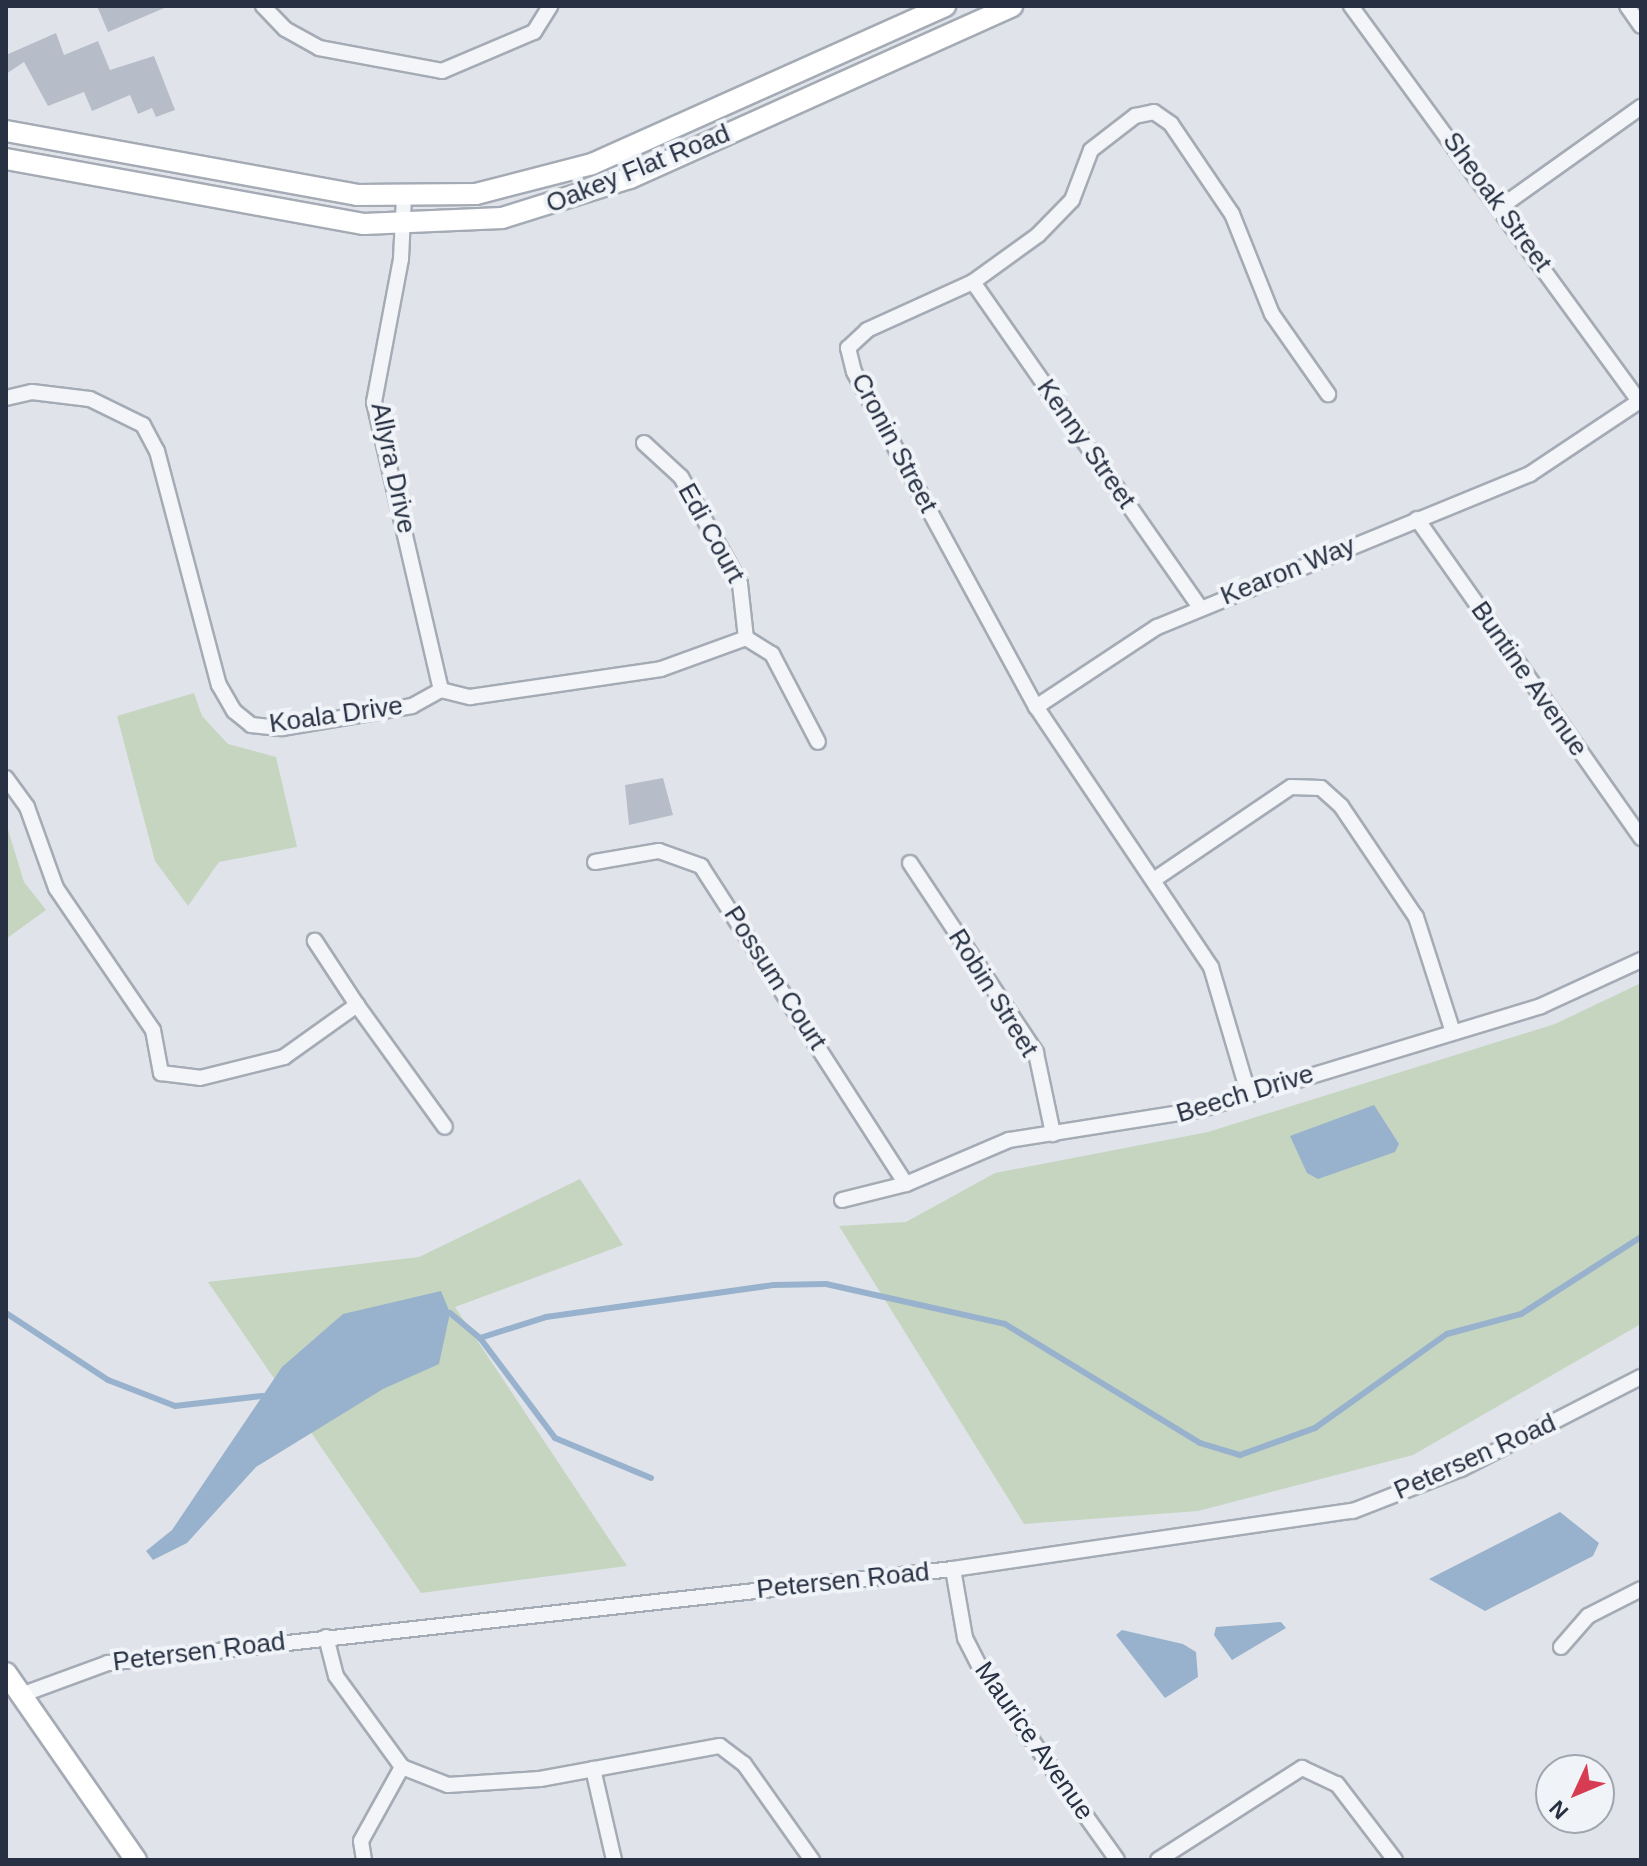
<!DOCTYPE html>
<html>
<head>
<meta charset="utf-8">
<style>
  body { margin:0 }
  #map { position:relative; width:1647px; height:1866px; overflow:hidden; background:#e0e4ea; font-family:Arial,sans-serif }
  div>[style] { position:absolute }
  [style*='--x'] { left:calc(var(--x)*1px); top:calc(var(--y)*1px); width:calc(var(--w)*1px); rotate:calc(var(--a)*1deg) }
  .green>* { inset:0; background:#c5d5c0 }
  .water>* { inset:0; background:#98b2cd }
  .stream>* { height:6px; margin:-3px; padding:0 3px; transform-origin:3px; border-radius:3px; background:#98b2cd }
  .building>* { inset:0; background:#b7bdc8 }
  .roads { filter:drop-shadow(2px 0 #a5abb5) drop-shadow(-2px 0 #a5abb5) drop-shadow(0 2px #a5abb5) drop-shadow(0 -2px #a5abb5) }
  .street>* { height:14px; margin:-7px; padding:0 7px; transform-origin:7px; border-radius:7px; background:#f3f5f8 }
  .secondary>* { height:20px; margin:-10px; padding:0 10px; transform-origin:10px; border-radius:10px; background:#fff }
  span { translate:-50% -50%; white-space:nowrap; text-align:center; line-height:1.15; -webkit-text-stroke:8px #f0f3f7; paint-order:stroke }
  .street-label { font-size:26px; color:#273143 }
  .frame { position:absolute; inset:0; border:8px solid #273143; pointer-events:none }
  .north { position:absolute; left:1535px; top:1754px; width:80px; height:80px; box-sizing:border-box; background:#f0f3f7; border:2px solid #a0a5af; border-radius:50%; rotate:226deg; font-size:22px; font-weight:700; line-height:32px; text-align:center; color:#273143 }
  .north::after { content:''; display:block; margin:auto; width:28px; height:36px; background:#d83c53; clip-path:polygon(50% 0,100% 100%,50% 72%,0 100%) }
</style>
</head>
<body>
<div id="map">
  <div class="green">
    <i style="clip-path:polygon(194px 693px,202px 716px,228px 744px,276px 757px,297px 847px,219px 862px,188px 906px,155px 861px,117px 716px)"></i>
    <i style="clip-path:polygon(6px 823px,24px 882px,46px 910px,6px 939px)"></i>
    <i style="clip-path:polygon(1641px 983px,1641px 1324px,1413px 1455px,1198px 1511px,1024px 1524px,839px 1226px,906px 1222px,995px 1173px,1208px 1132px,1555px 1024px)"></i>
    <i style="clip-path:polygon(580px 1179px,623px 1245px,455px 1307px,627px 1566px,421px 1593px,208px 1282px,419px 1257px)"></i>
  </div>
  <div class="water">
    <i style="clip-path:polygon(1374px 1105px,1399px 1144px,1395px 1152px,1318px 1179px,1307px 1173px,1290px 1136px)"></i>
    <i style="clip-path:polygon(441px 1291px,450px 1313px,439px 1364px,383px 1389px,256px 1467px,187px 1543px,153px 1560px,146px 1551px,172px 1530px,282px 1367px,343px 1314px)"></i>
    <i style="clip-path:polygon(1560px 1512px,1599px 1543px,1593px 1556px,1485px 1611px,1429px 1579px)"></i>
    <i style="clip-path:polygon(1281px 1622px,1286px 1628px,1232px 1660px,1214px 1635px,1216px 1627px)"></i>
    <i style="clip-path:polygon(1122px 1630px,1183px 1644px,1196px 1652px,1198px 1677px,1165px 1698px,1116px 1635px)"></i>
  </div>
  <div class="stream">
    <i style="--x:6;--y:1313;--w:122;--a:33.3"></i>
    <i style="--x:108;--y:1380;--w:72;--a:21.2"></i>
    <i style="--x:175;--y:1406;--w:88;--a:-6.6"></i>
    <i style="--x:450;--y:1313;--w:39;--a:40"></i>
    <i style="--x:480;--y:1338;--w:69;--a:-17.7"></i>
    <i style="--x:546;--y:1317;--w:229;--a:-8"></i>
    <i style="--x:773;--y:1285;--w:53;--a:-1.1"></i>
    <i style="--x:826;--y:1284;--w:183;--a:12.6"></i>
    <i style="--x:1005;--y:1324;--w:228;--a:31.4"></i>
    <i style="--x:1200;--y:1443;--w:42;--a:16.7"></i>
    <i style="--x:1240;--y:1455;--w:80;--a:-19.8"></i>
    <i style="--x:1315;--y:1428;--w:162;--a:-35.5"></i>
    <i style="--x:1447;--y:1334;--w:77;--a:-15.1"></i>
    <i style="--x:1521;--y:1314;--w:143;--a:-32.7"></i>
    <i style="--x:480;--y:1338;--w:125;--a:53.1"></i>
    <i style="--x:555;--y:1438;--w:104;--a:22.6"></i>
  </div>
  <div class="building">
    <i style="clip-path:polygon(97px 6px,169px 6px,108px 32px)"></i>
    <i style="clip-path:polygon(56px 33px,64px 55px,98px 41px,110px 70px,154px 56px,175px 110px,156px 117px,152px 108px,138px 114px,130px 95px,92px 111px,84px 92px,48px 106px,24px 62px,6px 74px,6px 55px)"></i>
    <i style="clip-path:polygon(663px 778px,673px 815px,629px 825px,625px 785px)"></i>
  </div>
  <div class="roads">
    <div class="street">
      <i style="--x:263;--y:6;--w:32;--a:46"></i>
      <i style="--x:285;--y:29;--w:39;--a:29"></i>
      <i style="--x:319;--y:48;--w:125;--a:10.6"></i>
      <i style="--x:442;--y:71;--w:100;--a:-23"></i>
      <i style="--x:534;--y:32;--w:31;--a:-58"></i>
      <i style="--x:1351;--y:6;--w:489;--a:53.9"></i>
      <i style="--x:1627;--y:6;--w:24;--a:55"></i>
      <i style="--x:404;--y:197;--w:62;--a:92.8"></i>
      <i style="--x:401;--y:259;--w:146;--a:100.7"></i>
      <i style="--x:374;--y:402;--w:296;--a:76.9"></i>
      <i style="--x:1502;--y:206;--w:171;--a:-35.5"></i>
      <i style="--x:973;--y:282;--w:395;--a:55.1"></i>
      <i style="--x:6;--y:398;--w:27;--a:-13"></i>
      <i style="--x:32;--y:392;--w:58;--a:6.9"></i>
      <i style="--x:90;--y:399;--w:59;--a:26.1"></i>
      <i style="--x:143;--y:425;--w:30;--a:62"></i>
      <i style="--x:157;--y:451;--w:242;--a:75.2"></i>
      <i style="--x:219;--y:685;--w:30;--a:60"></i>
      <i style="--x:234;--y:711;--w:22;--a:39"></i>
      <i style="--x:251;--y:725;--w:31;--a:6"></i>
      <i style="--x:282;--y:728;--w:132;--a:-9.6"></i>
      <i style="--x:412;--y:706;--w:33;--a:-29"></i>
      <i style="--x:441;--y:690;--w:30;--a:14"></i>
      <i style="--x:470;--y:697;--w:193;--a:-8.3"></i>
      <i style="--x:661;--y:669;--w:90;--a:-20"></i>
      <i style="--x:746;--y:638;--w:31;--a:32"></i>
      <i style="--x:772;--y:654;--w:99;--a:62.4"></i>
      <i style="--x:644;--y:443;--w:50;--a:42.6"></i>
      <i style="--x:681;--y:477;--w:122;--a:61.1"></i>
      <i style="--x:740;--y:584;--w:54;--a:83.7"></i>
      <i style="--x:1417;--y:519;--w:390;--a:54.9"></i>
      <i style="--x:1036;--y:707;--w:145;--a:-33.5"></i>
      <i style="--x:1157;--y:627;--w:403;--a:-22.3"></i>
      <i style="--x:1530;--y:474;--w:133;--a:-33.7"></i>
      <i style="--x:6;--y:778;--w:36;--a:54"></i>
      <i style="--x:27;--y:807;--w:86;--a:70.3"></i>
      <i style="--x:56;--y:888;--w:172;--a:55.7"></i>
      <i style="--x:153;--y:1030;--w:44;--a:79.5"></i>
      <i style="--x:161;--y:1073;--w:39;--a:7"></i>
      <i style="--x:200;--y:1078;--w:87;--a:-14"></i>
      <i style="--x:284;--y:1057;--w:90;--a:-35.5"></i>
      <i style="--x:357;--y:1005;--w:77;--a:-123.3"></i>
      <i style="--x:595;--y:862;--w:65;--a:-9.8"></i>
      <i style="--x:659;--y:851;--w:45;--a:19.7"></i>
      <i style="--x:701;--y:866;--w:378;--a:57.2"></i>
      <i style="--x:910;--y:863;--w:228;--a:56.4"></i>
      <i style="--x:1036;--y:1053;--w:83;--a:78.1"></i>
      <i style="--x:1155;--y:879;--w:164;--a:-34.1"></i>
      <i style="--x:1291;--y:787;--w:30;--a:2"></i>
      <i style="--x:1321;--y:788;--w:27;--a:42"></i>
      <i style="--x:1341;--y:806;--w:134;--a:56"></i>
      <i style="--x:1416;--y:917;--w:121;--a:72.2"></i>
      <i style="--x:357;--y:1005;--w:150;--a:54.2"></i>
      <i style="--x:1248;--y:1092;--w:130;--a:-106.5"></i>
      <i style="--x:1211;--y:967;--w:313;--a:-123.9"></i>
      <i style="--x:1036;--y:707;--w:381;--a:-118.5"></i>
      <i style="--x:854;--y:372;--w:25;--a:-104"></i>
      <i style="--x:848;--y:348;--w:26;--a:-43"></i>
      <i style="--x:867;--y:330;--w:116;--a:-24.4"></i>
      <i style="--x:973;--y:282;--w:80;--a:-35.9"></i>
      <i style="--x:1038;--y:235;--w:49;--a:-45.8"></i>
      <i style="--x:1072;--y:200;--w:53;--a:-69.2"></i>
      <i style="--x:1091;--y:150;--w:56;--a:-37.7"></i>
      <i style="--x:1135;--y:116;--w:19;--a:-12"></i>
      <i style="--x:1154;--y:112;--w:21;--a:35"></i>
      <i style="--x:1171;--y:124;--w:109;--a:55.9"></i>
      <i style="--x:1232;--y:214;--w:108;--a:68.2"></i>
      <i style="--x:1272;--y:314;--w:98;--a:55"></i>
      <i style="--x:842;--y:1200;--w:66;--a:-14"></i>
      <i style="--x:906;--y:1184;--w:112;--a:-23.1"></i>
      <i style="--x:1009;--y:1140;--w:192;--a:-9"></i>
      <i style="--x:1199;--y:1110;--w:357;--a:-16.9"></i>
      <i style="--x:1541;--y:1006;--w:110;--a:-24.7"></i>
      <i style="--x:953;--y:1569;--w:70;--a:80.1"></i>
      <i style="--x:965;--y:1638;--w:35;--a:63"></i>
      <i style="--x:981;--y:1669;--w:234;--a:54.5"></i>
      <i style="--x:326;--y:1637;--w:40;--a:75.6"></i>
      <i style="--x:336;--y:1676;--w:112;--a:54"></i>
      <i style="--x:402;--y:1767;--w:49;--a:21.4"></i>
      <i style="--x:448;--y:1785;--w:92;--a:-3.7"></i>
      <i style="--x:540;--y:1779;--w:183;--a:-10.4"></i>
      <i style="--x:720;--y:1746;--w:30;--a:37"></i>
      <i style="--x:744;--y:1764;--w:118;--a:54.7"></i>
      <i style="--x:1561;--y:1647;--w:41;--a:-48.9"></i>
      <i style="--x:1588;--y:1616;--w:59;--a:-27"></i>
      <i style="--x:21;--y:1695;--w:93;--a:-20.2"></i>
      <i style="--x:108;--y:1663;--w:850;--a:-6.35"></i>
      <i style="--x:953;--y:1569;--w:404;--a:-8.3"></i>
      <i style="--x:1353;--y:1511;--w:116;--a:-21.3"></i>
      <i style="--x:1461;--y:1469;--w:202;--a:-27.1"></i>
      <i style="--x:593;--y:1769;--w:93;--a:77"></i>
      <i style="--x:364;--y:1860;--w:19;--a:-99"></i>
      <i style="--x:361;--y:1841;--w:85;--a:-61"></i>
      <i style="--x:1158;--y:1860;--w:171;--a:-32.6"></i>
      <i style="--x:1302;--y:1768;--w:38;--a:25"></i>
      <i style="--x:1337;--y:1784;--w:96;--a:52.7"></i>
    </div>
    <div class="secondary">
      <i style="--x:6;--y:131;--w:357;--a:10.3"></i>
      <i style="--x:357;--y:195;--w:119;--a:-0.5"></i>
      <i style="--x:476;--y:194;--w:120;--a:-14.5"></i>
      <i style="--x:592;--y:164;--w:387;--a:-24.1"></i>
      <i style="--x:6;--y:159;--w:364;--a:10.3"></i>
      <i style="--x:364;--y:224;--w:138;--a:-2.5"></i>
      <i style="--x:502;--y:218;--w:134;--a:-17.4"></i>
      <i style="--x:630;--y:178;--w:419;--a:-24.2"></i>
      <i style="--x:6;--y:1673;--w:228;--a:55.2"></i>
    </div>
  </div>
  <div class="street-label">
    <span style="left:638px;top:169px;rotate:-22deg">Oakey Flat Road</span>
    <span style="left:1497px;top:202px;rotate:54deg">Sheoak Street</span>
    <span style="left:894px;top:443px;rotate:62deg">Cronin Street</span>
    <span style="left:1086px;top:444px;rotate:55deg">Kenny Street</span>
    <span style="left:393px;top:468px;rotate:78deg">Allyra Drive</span>
    <span style="left:711px;top:533px;rotate:61deg">Edi Court</span>
    <span style="left:1288px;top:571px;rotate:-22deg">Kearon Way</span>
    <span style="left:1529px;top:679px;rotate:55deg">Buntine Avenue</span>
    <span style="left:336px;top:715px;rotate:-8deg">Koala Drive</span>
    <span style="left:775px;top:978px;rotate:57deg">Possum Court</span>
    <span style="left:993px;top:993px;rotate:58deg">Robin Street</span>
    <span style="left:1245px;top:1094px;rotate:-17deg">Beech Drive</span>
    <span style="left:1475px;top:1457px;rotate:-24deg">Petersen Road</span>
    <span style="left:843px;top:1581px;rotate:-6deg">Petersen Road</span>
    <span style="left:199px;top:1652px;rotate:-7deg">Petersen Road</span>
    <span style="left:1034px;top:1741px;rotate:55deg">Maurice Avenue</span>
  </div>
  <div class="frame"></div>
  <div class="north">N</div>
</div>
</body>
</html>
